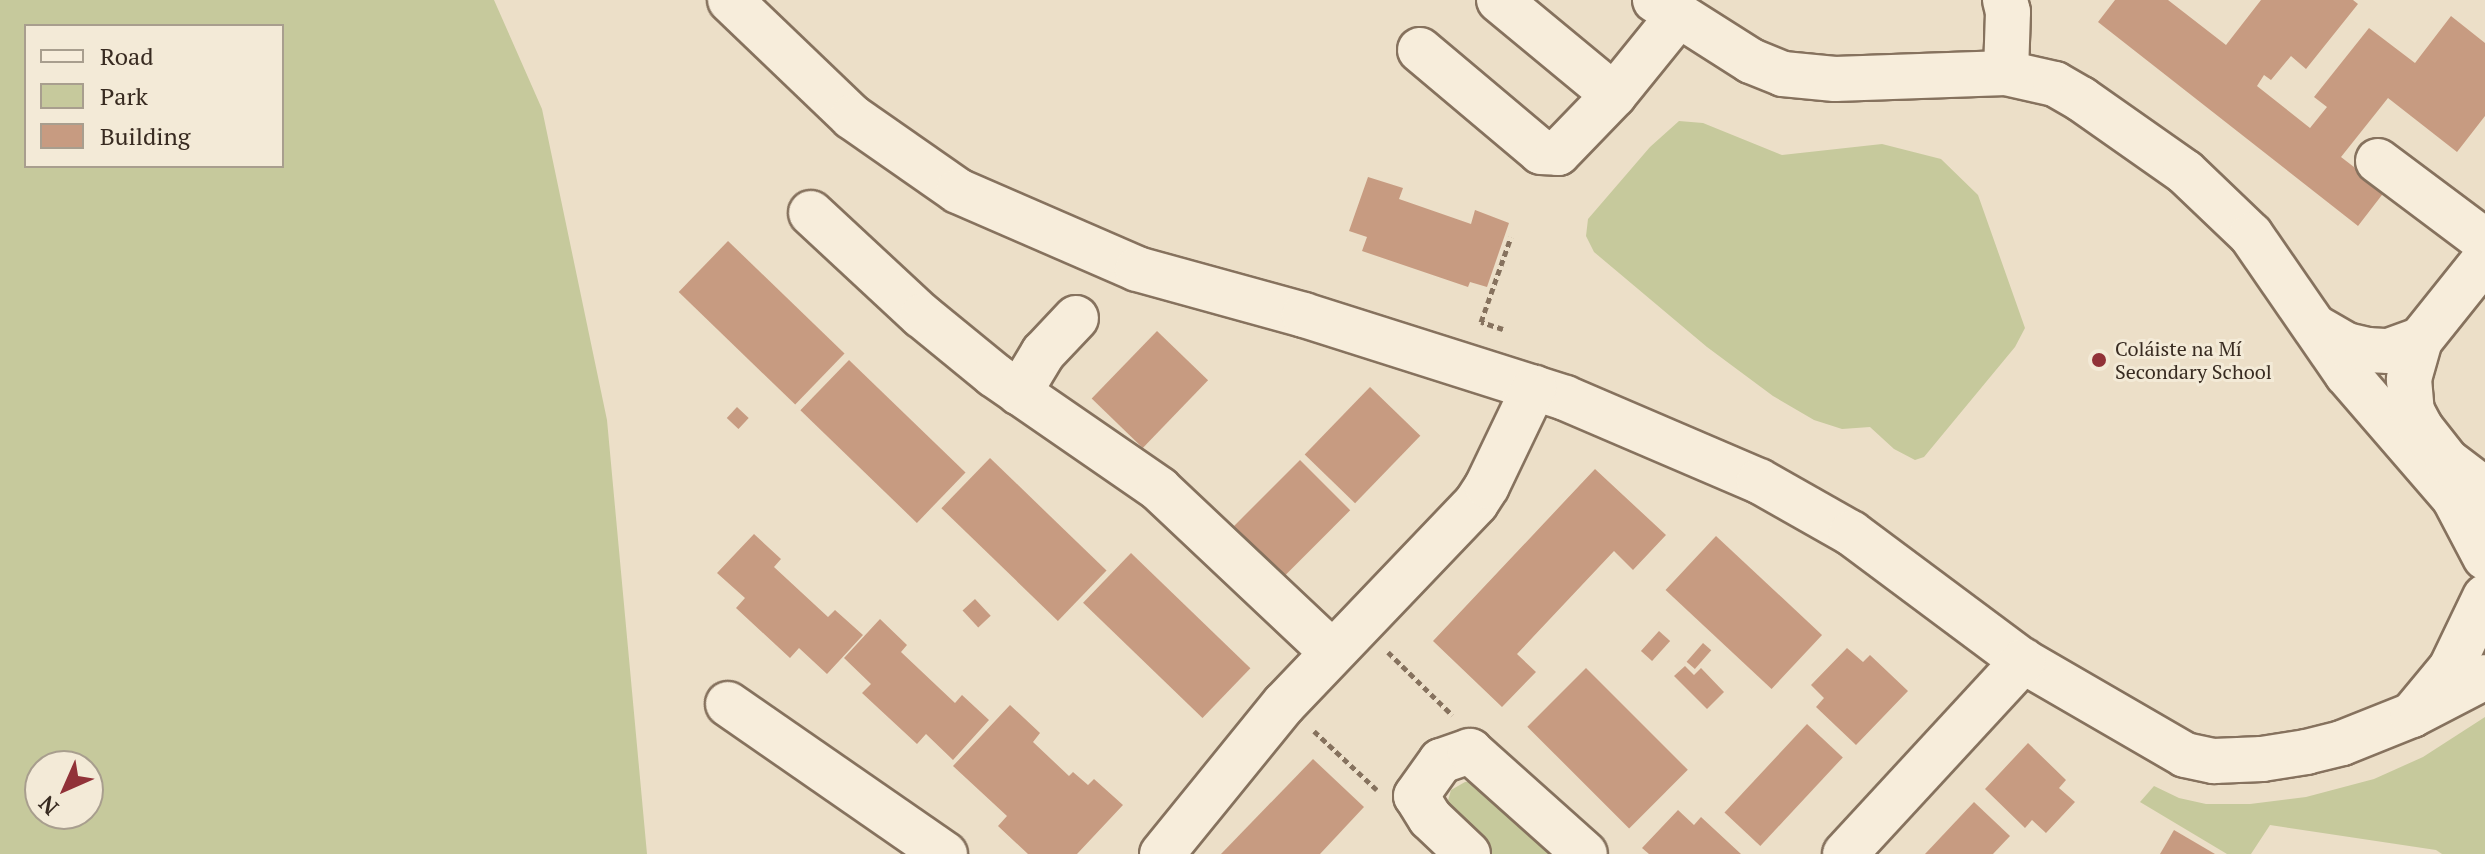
<!DOCTYPE html>
<html>
<head>
<meta charset="utf-8">
<style>
  body { margin:0 }
  #map { position:relative; width:2485px; height:854px; overflow:hidden; background:#ecdfc8; font-family:"PT Serif",serif }
  div>[style] { position:absolute }
  [style*='--x'] { left:calc(var(--x)*1px); top:calc(var(--y)*1px); width:calc(var(--w)*1px); rotate:calc(var(--a)*1deg) }
  .green>* { inset:0; background:#c6c99c }
  .building>* { inset:0; background:#c79b81; transform-origin:0 0 }
  .path>* { height:5px; margin-top:-2.5px; transform-origin:0; background:repeating-linear-gradient(90deg,#86725e 0 6px,transparent 0 10px) }
  .roads { filter:drop-shadow(2px 0 #86725e) drop-shadow(-2px 0 #86725e) drop-shadow(0 2px #86725e) drop-shadow(0 -2px #86725e) }
  .minor>* { height:44px; margin:-22px; padding:0 22px; transform-origin:22px; border-radius:22px; background:#f7eddb }
  .dots>* { width:22px; height:22px; translate:-50% -50%; box-sizing:border-box; border:4px solid #f3ead7; border-radius:50% }
  span { translate:-50% -50%; white-space:nowrap; text-align:center; line-height:1.15; -webkit-text-stroke:6px #f3ead7; paint-order:stroke }
  .poi-label { font-size:20px; color:#382b21 }
  .left { translate:0 -50%; text-align:left }
  .legend { position:absolute; left:24px; top:24px; width:260px; height:144px; box-sizing:border-box; background:#f3ead7; border:2px solid #a89e8e; margin:0; padding:10px 14px; list-style:none; font-size:24px; color:#382b21 }
  .legend li { display:flex; align-items:center; gap:16px; height:40px }
  .legend b { width:40px; border:2px solid #a89e8e }
  .north { position:absolute; left:24px; top:750px; width:80px; height:80px; box-sizing:border-box; background:#f3ead7; border:2px solid #a89e8e; border-radius:50%; rotate:225deg; font-size:22px; font-weight:700; line-height:32px; text-align:center; color:#382b21 }
  .north::after { content:''; display:block; margin:auto; width:28px; height:36px; background:#913238; clip-path:polygon(50% 0,100% 100%,50% 72%,0 100%) }
</style>
</head>
<body>
<div id="map">
  <div class="green">
    <i style="clip-path:polygon(evenodd,0 0,494px 0,542px 109px,607px 420px,647px 854px,0 854px,0 0,282px 26px,282px 166px,26px 166px,26px 26px,282px 26px,0 0,88px 766px,88px 814px,40px 814px,40px 766px,88px 766px)"></i>
    <i style="clip-path:polygon(1679px 121px,1703px 123px,1782px 155px,1882px 144px,1941px 159px,1978px 195px,2025px 328px,2015px 347px,1924px 457px,1915px 460px,1894px 449px,1870px 427px,1842px 429px,1814px 420px,1773px 396px,1707px 347px,1594px 252px,1586px 236px,1588px 219px,1650px 147px)"></i>
    <i style="clip-path:polygon(2485px 717px,2485px 854px,2442px 854px,2436px 850px,2270px 825px,2251px 854px,2227px 854px,2140px 802px,2154px 786px,2179px 798px,2206px 804px,2250px 804px,2306px 797px,2374px 779px,2423px 757px)"></i>
    <i style="clip-path:polygon(1474px 781px,1558px 854px,1485px 854px,1445px 811px,1451px 790px,1465px 782px)"></i>
  </div>
  <div class="building">
    <i style="clip-path:polygon(2115px 0,2168px 0,2226px 45px,2261px 0,2353px 0,2358px 4px,2306px 69px,2291px 56px,2271px 80px,2264px 75px,2257px 86px,2310px 128px,2327px 107px,2314px 97px,2369px 28px,2415px 63px,2451px 16px,2485px 43px,2485px 116px,2457px 152px,2388px 98px,2341px 157px,2385px 191px,2358px 226px,2098px 22px)"></i>
    <i style="clip-path:polygon(1368px 177px,1403px 188px,1399px 199px,1471px 224px,1475px 210px,1509px 223px,1487px 287px,1470px 282px,1468px 287px,1362px 251px,1367px 237px,1349px 231px)"></i>
    <i style="left:728px;top:241px;width:162px;height:71px;rotate:44deg"></i>
    <i style="left:1157px;top:331px;width:71px;height:94px;rotate:44deg"></i>
    <i style="left:849px;top:360px;width:162px;height:70px;rotate:44deg"></i>
    <i style="left:1370px;top:387px;width:70px;height:94px;rotate:44deg"></i>
    <i style="left:737px;top:407px;width:16px;height:15px;rotate:43deg"></i>
    <i style="left:990px;top:458px;width:162px;height:70px;rotate:44deg"></i>
    <i style="left:1300px;top:460px;width:71px;height:95px;rotate:45deg"></i>
    <i style="clip-path:polygon(1595px 469px,1666px 535px,1633px 570px,1614px 551px,1517px 654px,1536px 672px,1502px 707px,1433px 641px)"></i>
    <i style="clip-path:polygon(754px 534px,781px 559px,774px 567px,828px 617px,835px 610px,863px 635px,827px 674px,799px 648px,790px 658px,736px 608px,745px 598px,717px 573px)"></i>
    <i style="left:1716px;top:536px;width:145px;height:74px;rotate:43deg"></i>
    <i style="left:1131px;top:553px;width:166px;height:69px;rotate:44deg"></i>
    <i style="left:975px;top:599px;width:23px;height:17px;rotate:47deg"></i>
    <i style="clip-path:polygon(880px 619px,907px 645px,901px 652px,955px 703px,962px 695px,989px 720px,953px 760px,926px 734px,917px 744px,862px 693px,871px 684px,844px 658px)"></i>
    <i style="left:1659px;top:631px;width:15px;height:27px;rotate:42deg"></i>
    <i style="left:1703px;top:643px;width:11px;height:25px;rotate:41deg"></i>
    <i style="clip-path:polygon(1847px 648px,1863px 662px,1870px 655px,1908px 691px,1856px 745px,1816px 707px,1824px 698px,1811px 685px)"></i>
    <i style="clip-path:polygon(1685px 666px,1694px 675px,1701px 668px,1724px 692px,1707px 709px,1674px 676px)"></i>
    <i style="left:1586px;top:668px;width:144px;height:83px;rotate:45deg"></i>
    <i style="clip-path:polygon(1010px 705px,1040px 733px,1033px 742px,1069px 776px,1073px 772px,1088px 785px,1094px 779px,1123px 805px,1077px 854px,1028px 854px,998px 826px,1007px 816px,953px 766px)"></i>
    <i style="left:1807px;top:724px;width:49px;height:121px;rotate:43deg"></i>
    <i style="clip-path:polygon(2028px 743px,2066px 780px,2059px 788px,2075px 802px,2046px 833px,2032px 820px,2025px 828px,1985px 789px)"></i>
    <i style="clip-path:polygon(1313px 759px,1364px 807px,1320px 854px,1221px 854px)"></i>
    <i style="clip-path:polygon(1974px 802px,2010px 836px,1993px 854px,1925px 854px)"></i>
    <i style="clip-path:polygon(1678px 810px,1694px 825px,1701px 817px,1741px 854px,1649px 854px,1642px 848px)"></i>
    <i style="clip-path:polygon(2174px 830px,2215px 854px,2160px 854px)"></i>
  </div>
  <div class="path">
    <i style="--x:1503;--y:329;--w:23;--a:-162"></i>
    <i style="--x:1481;--y:322;--w:90;--a:-70.6"></i>
    <i style="--x:1388;--y:652;--w:90;--a:44.5"></i>
    <i style="--x:1314;--y:731;--w:86;--a:43.1"></i>
  </div>
  <div class="roads">
    <div class="minor">
      <i style="--x:730;--y:0;--w:169;--a:43.8"></i>
      <i style="--x:852;--y:117;--w:129;--a:34.9"></i>
      <i style="--x:958;--y:191;--w:195;--a:23.5"></i>
      <i style="--x:1137;--y:269;--w:173;--a:15.4"></i>
      <i style="--x:1304;--y:315;--w:274;--a:17.6"></i>
      <i style="--x:1565;--y:398;--w:211;--a:23.2"></i>
      <i style="--x:1759;--y:481;--w:106;--a:29.5"></i>
      <i style="--x:1851;--y:533;--w:214;--a:36.7"></i>
      <i style="--x:2023;--y:661;--w:187;--a:30.1"></i>
      <i style="--x:2185;--y:755;--w:30;--a:12"></i>
      <i style="--x:2214;--y:761;--w:48;--a:-2.4"></i>
      <i style="--x:2262;--y:759;--w:45;--a:-9"></i>
      <i style="--x:2306;--y:752;--w:37;--a:-14"></i>
      <i style="--x:2342;--y:743;--w:75;--a:-21.8"></i>
      <i style="--x:1499;--y:0;--w:149;--a:39.6"></i>
      <i style="--x:1655;--y:0;--w:114;--a:32.4"></i>
      <i style="--x:1751;--y:61;--w:35;--a:22"></i>
      <i style="--x:1783;--y:74;--w:52;--a:5.5"></i>
      <i style="--x:1835;--y:79;--w:171;--a:-2"></i>
      <i style="--x:2006;--y:73;--w:50;--a:12.7"></i>
      <i style="--x:2055;--y:84;--w:30;--a:30"></i>
      <i style="--x:2081;--y:99;--w:127;--a:35.1"></i>
      <i style="--x:2185;--y:172;--w:91;--a:43.7"></i>
      <i style="--x:2251;--y:235;--w:169;--a:55.4"></i>
      <i style="--x:2347;--y:374;--w:164;--a:49.2"></i>
      <i style="--x:2454;--y:498;--w:67;--a:62.3"></i>
      <i style="--x:2005;--y:0;--w:12;--a:76"></i>
      <i style="--x:2008;--y:12;--w:61;--a:91.9"></i>
      <i style="--x:1420;--y:50;--w:158;--a:40.1"></i>
      <i style="--x:1541;--y:152;--w:17;--a:3"></i>
      <i style="--x:1558;--y:153;--w:81;--a:-46"></i>
      <i style="--x:1614;--y:95;--w:102;--a:-51"></i>
      <i style="--x:2378;--y:161;--w:134;--a:36.8"></i>
      <i style="--x:811;--y:213;--w:151;--a:42.9"></i>
      <i style="--x:922;--y:316;--w:93;--a:39.3"></i>
      <i style="--x:994;--y:375;--w:201;--a:34.6"></i>
      <i style="--x:1159;--y:489;--w:238;--a:43.3"></i>
      <i style="--x:2485;--y:259;--w:104;--a:128.7"></i>
      <i style="--x:2420;--y:340;--w:41;--a:105.8"></i>
      <i style="--x:2409;--y:379;--w:32;--a:85"></i>
      <i style="--x:2412;--y:411;--w:19;--a:62"></i>
      <i style="--x:2421;--y:428;--w:42;--a:51.8"></i>
      <i style="--x:2447;--y:461;--w:48;--a:37.3"></i>
      <i style="--x:2317;--y:328;--w:34;--a:30"></i>
      <i style="--x:2346;--y:345;--w:22;--a:13"></i>
      <i style="--x:2367;--y:350;--w:22;--a:3"></i>
      <i style="--x:2389;--y:351;--w:33;--a:-20"></i>
      <i style="--x:1019;--y:393;--w:47;--a:-59"></i>
      <i style="--x:1043;--y:353;--w:48;--a:-46.7"></i>
      <i style="--x:2485;--y:597;--w:79;--a:115.6"></i>
      <i style="--x:2451;--y:668;--w:61;--a:129.7"></i>
      <i style="--x:2412;--y:715;--w:82;--a:-27.5"></i>
      <i style="--x:728;--y:704;--w:264;--a:34.7"></i>
      <i style="--x:1162;--y:854;--w:193;--a:-50.9"></i>
      <i style="--x:1284;--y:704;--w:278;--a:-46.3"></i>
      <i style="--x:1476;--y:503;--w:20;--a:-57"></i>
      <i style="--x:1487;--y:486;--w:109;--a:-64.4"></i>
      <i style="--x:1468;--y:854;--w:52;--a:-136.5"></i>
      <i style="--x:1430;--y:818;--w:26;--a:-122"></i>
      <i style="--x:1416;--y:796;--w:43;--a:-54.5"></i>
      <i style="--x:1441;--y:761;--w:31;--a:-19"></i>
      <i style="--x:1470;--y:751;--w:154;--a:41.8"></i>
      <i style="--x:1845;--y:854;--w:263;--a:-47.3"></i>
    </div>
  </div>
  <div class="dots">
    <i style="left:2099px;top:360px;background:#913238"></i>
  </div>
  <div class="poi-label">
    <span class="left" style="left:2115px;top:360px">Coláiste na Mí<br>Secondary School</span>
  </div>
  <ul class="legend">
  <li><b style="height:10px;background:#f7eddb"></b>Road</li>
  <li><b style="height:22px;background:#c6c99c"></b>Park</li>
  <li><b style="height:22px;background:#c79b81"></b>Building</li>
  </ul>
  <div class="north">N</div>
</div>
</body>
</html>
